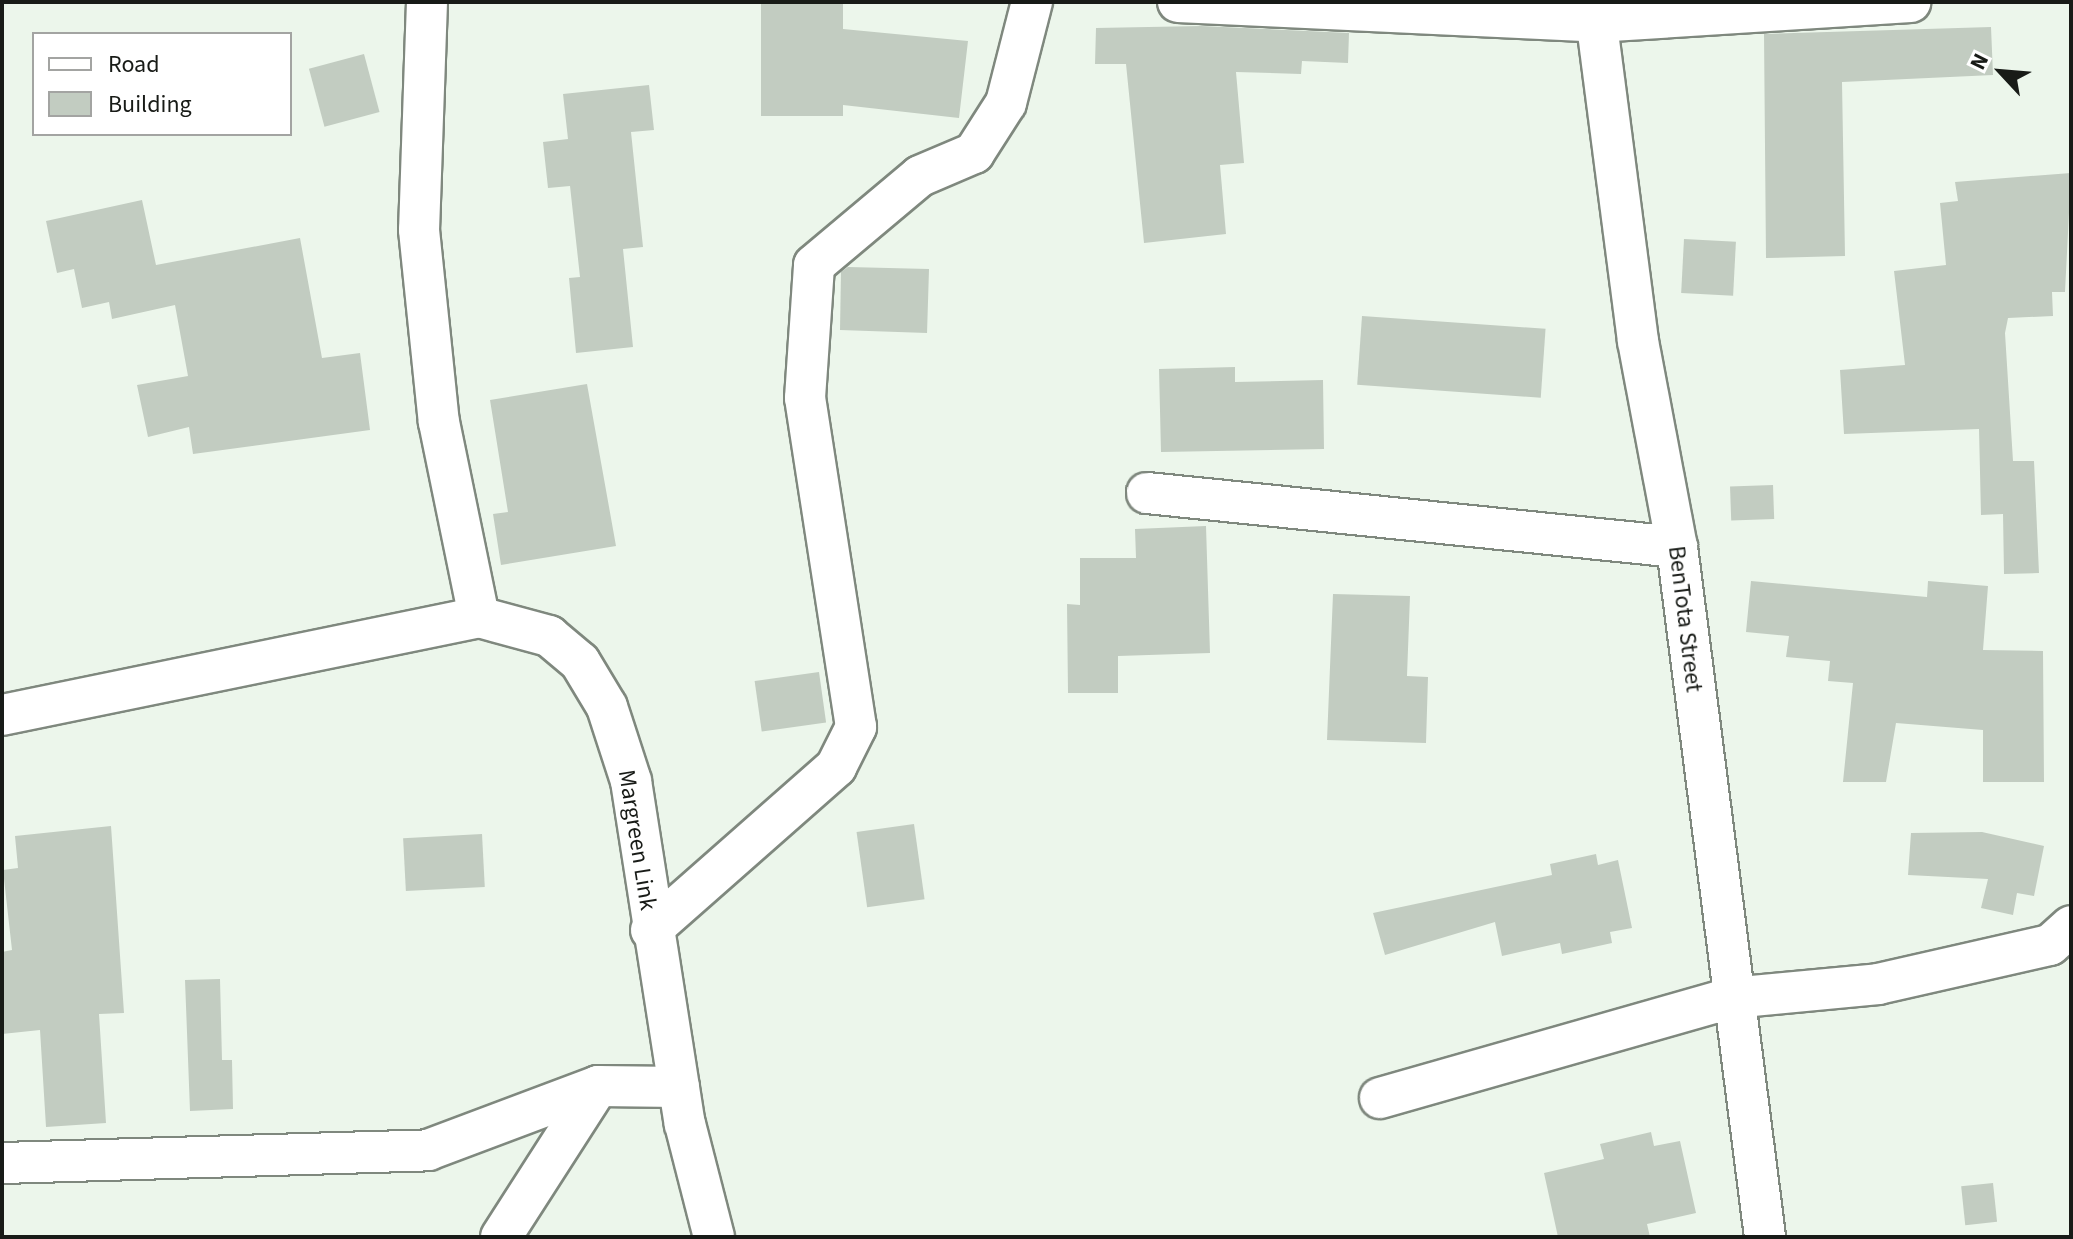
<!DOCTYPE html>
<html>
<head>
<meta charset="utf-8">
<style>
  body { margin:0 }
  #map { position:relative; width:2073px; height:1239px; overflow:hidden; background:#ecf6eb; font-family:"Source Sans 3",sans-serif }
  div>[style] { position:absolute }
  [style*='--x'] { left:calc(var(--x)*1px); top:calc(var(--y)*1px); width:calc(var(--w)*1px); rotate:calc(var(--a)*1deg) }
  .building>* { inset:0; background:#c2ccc1; transform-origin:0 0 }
  .roads { filter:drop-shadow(2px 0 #7f887e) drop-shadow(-2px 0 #7f887e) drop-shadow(0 2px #7f887e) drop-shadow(0 -2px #7f887e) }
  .minor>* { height:40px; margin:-20px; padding:0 20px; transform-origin:20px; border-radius:20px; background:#fff }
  span { translate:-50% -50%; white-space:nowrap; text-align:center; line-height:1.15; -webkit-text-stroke:8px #fff; paint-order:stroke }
  .street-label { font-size:24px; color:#181b17 }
  .frame { position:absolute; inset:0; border:4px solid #181b17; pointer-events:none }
  .legend { position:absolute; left:32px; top:32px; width:260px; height:104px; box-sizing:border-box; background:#fff; border:2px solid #a3a4a2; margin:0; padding:10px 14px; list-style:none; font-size:24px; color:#181b17 }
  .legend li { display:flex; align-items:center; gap:16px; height:40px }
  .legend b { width:40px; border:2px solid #a3a4a2 }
  .north { position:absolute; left:1961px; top:32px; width:80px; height:80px; -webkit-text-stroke:6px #fff; paint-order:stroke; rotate:296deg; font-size:22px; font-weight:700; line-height:32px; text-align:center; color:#181b17 }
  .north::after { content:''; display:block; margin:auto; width:28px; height:36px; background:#181b17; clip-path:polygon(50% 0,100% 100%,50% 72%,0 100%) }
</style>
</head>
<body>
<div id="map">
  <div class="building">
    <i style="clip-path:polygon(761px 2px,843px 2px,843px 29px,968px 41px,959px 118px,843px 105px,843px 116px,761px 116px)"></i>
    <i style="clip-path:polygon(1201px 26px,1349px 33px,1348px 63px,1302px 61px,1301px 74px,1236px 72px,1244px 163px,1220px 165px,1226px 234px,1144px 243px,1126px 64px,1095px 64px,1096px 28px)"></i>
    <i style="clip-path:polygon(1991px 27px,1993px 75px,1842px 82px,1845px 256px,1766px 258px,1764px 34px)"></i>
    <i style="left:364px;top:54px;width:60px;height:57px;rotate:75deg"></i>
    <i style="clip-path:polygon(649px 85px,654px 130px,631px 132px,643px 247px,623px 249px,633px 347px,576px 353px,569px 278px,580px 277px,570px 186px,548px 188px,543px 142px,568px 139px,563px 94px)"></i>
    <i style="clip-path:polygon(2071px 173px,2065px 292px,2052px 292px,2053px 316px,2008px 318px,2005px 333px,2013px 461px,2034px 461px,2039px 573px,2004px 574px,2003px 514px,1981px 515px,1979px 429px,1844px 434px,1840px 370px,1905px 365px,1894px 271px,1946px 265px,1940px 203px,1958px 201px,1955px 182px)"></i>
    <i style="clip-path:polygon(142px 200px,156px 265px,300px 238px,322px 358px,360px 353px,370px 430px,193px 454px,189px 427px,148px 437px,137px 385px,188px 376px,175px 305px,112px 319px,109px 302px,82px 308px,74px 269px,57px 273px,46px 221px)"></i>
    <i style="left:1684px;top:239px;width:52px;height:54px;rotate:3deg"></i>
    <i style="clip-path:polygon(848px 267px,929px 269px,927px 333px,840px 330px,841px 272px)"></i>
    <i style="left:1362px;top:316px;width:184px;height:69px;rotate:4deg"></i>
    <i style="clip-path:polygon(1235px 367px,1235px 382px,1323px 380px,1324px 449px,1161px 452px,1159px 369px)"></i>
    <i style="clip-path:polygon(587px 384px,616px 546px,501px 565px,493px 514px,508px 512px,490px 400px)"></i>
    <i style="left:1773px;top:485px;width:34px;height:43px;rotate:88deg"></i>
    <i style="clip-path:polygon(1206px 526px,1210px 653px,1118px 656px,1118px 693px,1068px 693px,1067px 604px,1080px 605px,1080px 558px,1136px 558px,1135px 529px)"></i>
    <i style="clip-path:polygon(1751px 581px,1927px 597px,1928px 581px,1988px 586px,1983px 650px,2043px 651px,2044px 782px,1983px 782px,1983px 730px,1896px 723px,1886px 782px,1843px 782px,1853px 683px,1828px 681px,1830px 661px,1786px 657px,1789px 636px,1746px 632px)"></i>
    <i style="clip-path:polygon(1333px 594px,1410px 596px,1407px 676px,1428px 677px,1426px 743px,1327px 740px)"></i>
    <i style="left:819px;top:672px;width:51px;height:65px;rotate:82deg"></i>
    <i style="left:914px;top:824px;width:76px;height:58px;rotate:82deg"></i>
    <i style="clip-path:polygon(111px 826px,124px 1013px,99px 1014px,106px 1123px,46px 1127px,40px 1030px,2px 1034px,2px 952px,12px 950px,3px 870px,18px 868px,15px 836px)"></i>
    <i style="clip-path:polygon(1982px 832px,2044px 846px,2034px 896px,2017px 893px,2013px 915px,1981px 908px,1988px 879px,1908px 875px,1911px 833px)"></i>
    <i style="left:482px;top:834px;width:53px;height:79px;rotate:87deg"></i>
    <i style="clip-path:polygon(1596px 854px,1598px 865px,1618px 860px,1632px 928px,1610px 932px,1612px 943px,1562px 954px,1560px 943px,1502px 956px,1495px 922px,1385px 955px,1373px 913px,1552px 875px,1550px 864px)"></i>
    <i style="clip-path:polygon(220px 979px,222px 1060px,232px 1060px,233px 1109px,190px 1111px,185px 980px)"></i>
    <i style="clip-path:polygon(1651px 1132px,1654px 1146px,1680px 1141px,1696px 1213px,1647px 1224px,1650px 1237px,1558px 1237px,1544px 1173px,1604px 1159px,1600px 1144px)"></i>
    <i style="left:1993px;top:1183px;width:39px;height:32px;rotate:84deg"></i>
  </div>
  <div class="roads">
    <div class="minor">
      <i style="--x:427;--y:2;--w:228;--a:92"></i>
      <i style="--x:419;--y:230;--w:193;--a:84.1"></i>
      <i style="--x:439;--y:422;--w:199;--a:78.4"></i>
      <i style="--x:1178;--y:2;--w:417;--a:2.7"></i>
      <i style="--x:1595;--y:22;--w:316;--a:-3.6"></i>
      <i style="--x:1594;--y:2;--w:342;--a:82.6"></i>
      <i style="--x:1638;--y:341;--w:210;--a:79.3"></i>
      <i style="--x:1677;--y:547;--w:696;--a:82.73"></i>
      <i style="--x:1147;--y:493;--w:533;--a:5.82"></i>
      <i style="--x:2;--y:715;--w:487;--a:-11.6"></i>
      <i style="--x:479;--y:617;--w:73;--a:15.2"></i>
      <i style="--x:549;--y:636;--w:40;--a:40"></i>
      <i style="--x:580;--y:662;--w:52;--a:59"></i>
      <i style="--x:607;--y:707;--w:78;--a:72"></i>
      <i style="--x:631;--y:781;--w:347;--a:81.1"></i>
      <i style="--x:685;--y:1124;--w:117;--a:75.6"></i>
      <i style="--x:651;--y:930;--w:247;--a:-41.4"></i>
      <i style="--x:836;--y:767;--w:45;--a:-63.4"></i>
      <i style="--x:856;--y:727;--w:333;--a:-98.8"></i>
      <i style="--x:805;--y:398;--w:133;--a:-86.1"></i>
      <i style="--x:814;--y:265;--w:138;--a:-40"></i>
      <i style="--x:920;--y:176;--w:59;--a:-23.1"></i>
      <i style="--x:974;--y:153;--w:59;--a:-57.4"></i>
      <i style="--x:1006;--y:103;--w:104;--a:-75.6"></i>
      <i style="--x:1380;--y:1098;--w:365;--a:-15.9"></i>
      <i style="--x:1731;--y:998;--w:148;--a:-5.4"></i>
      <i style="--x:1878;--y:984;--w:176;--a:-12.8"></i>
      <i style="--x:2050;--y:945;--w:28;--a:-42"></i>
      <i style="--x:2;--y:1163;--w:426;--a:-1.7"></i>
      <i style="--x:428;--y:1150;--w:182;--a:-20.6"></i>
      <i style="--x:598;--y:1086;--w:81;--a:0.7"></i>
      <i style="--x:501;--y:1237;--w:179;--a:-57.3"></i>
    </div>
  </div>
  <div class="street-label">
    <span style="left:1685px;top:619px;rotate:83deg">BenTota Street</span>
    <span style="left:637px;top:840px;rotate:81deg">Margreen Link</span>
  </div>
  <div class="frame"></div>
  <ul class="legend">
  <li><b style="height:10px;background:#fff"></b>Road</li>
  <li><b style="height:22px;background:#c2ccc1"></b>Building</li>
  </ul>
  <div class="north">N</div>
</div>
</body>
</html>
